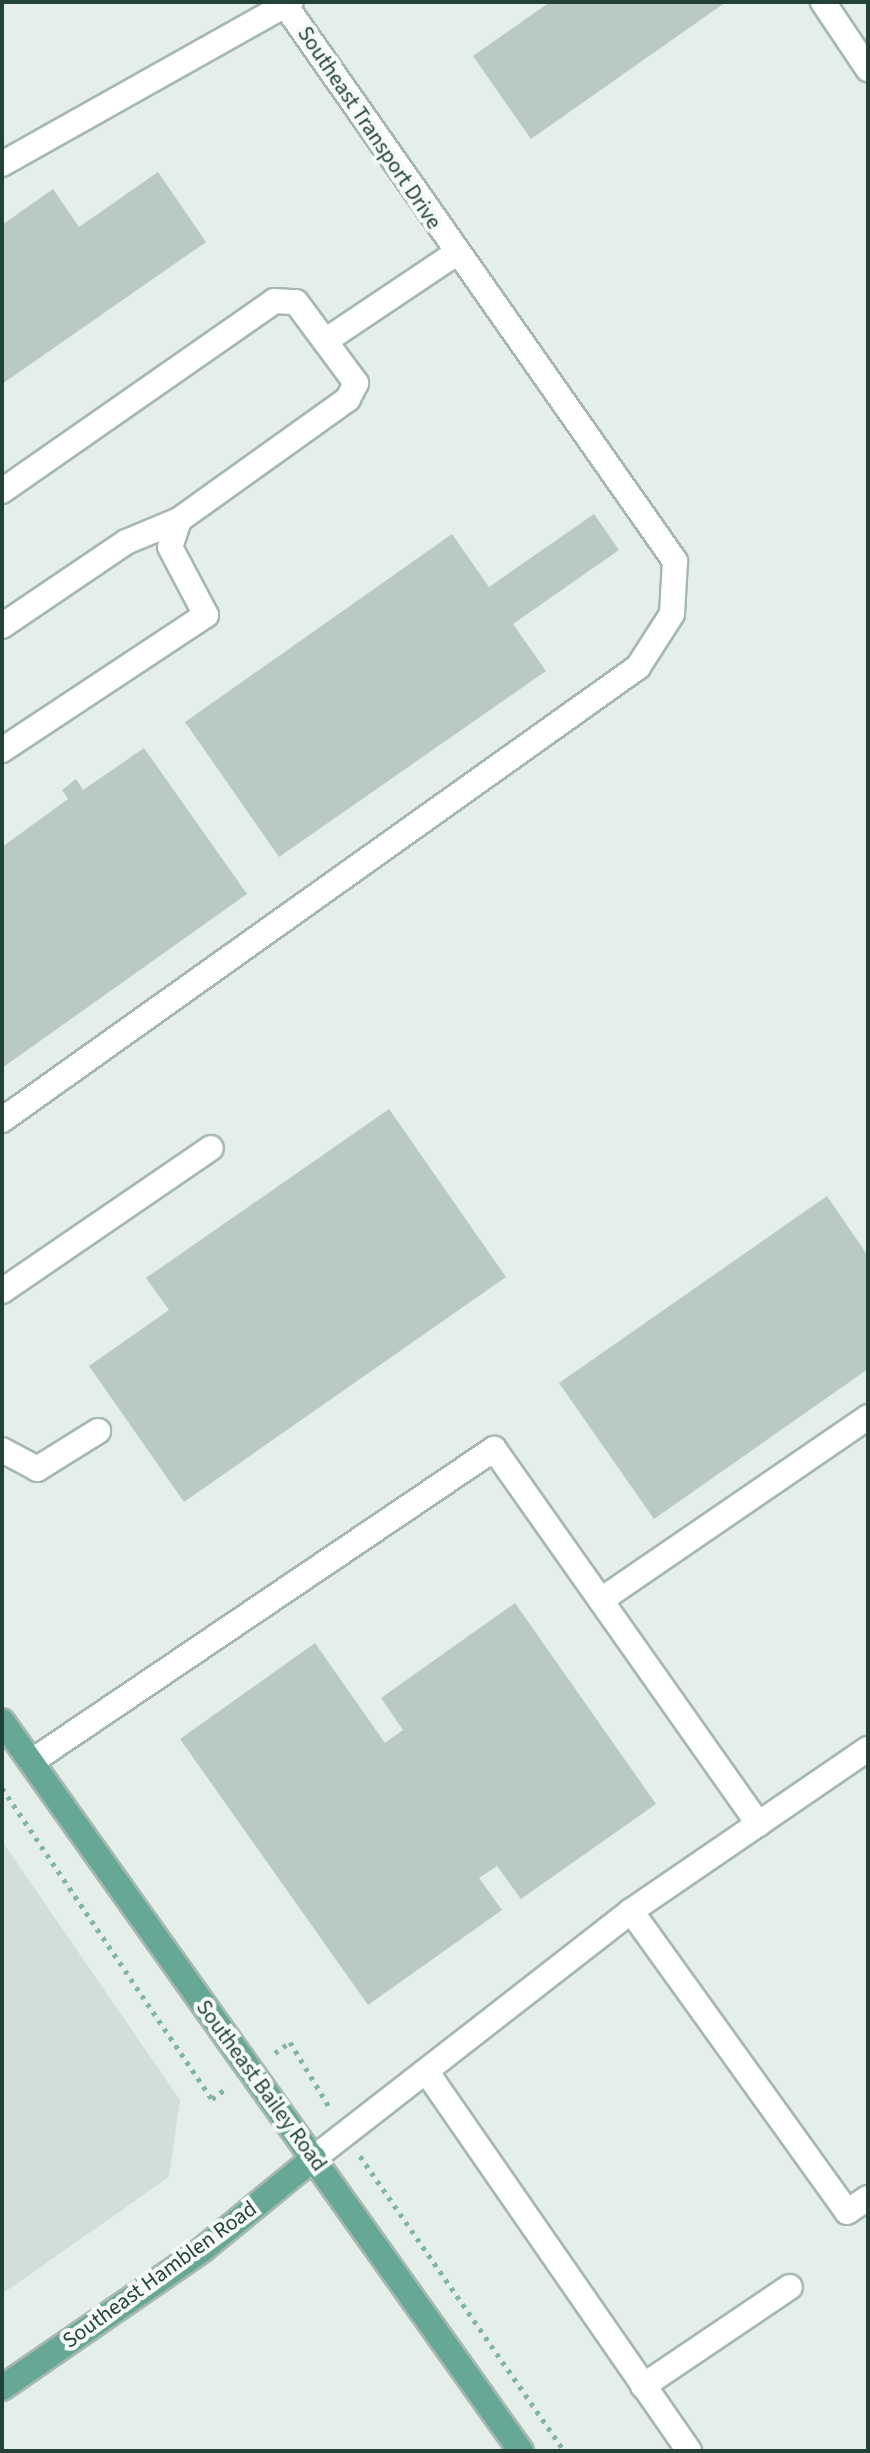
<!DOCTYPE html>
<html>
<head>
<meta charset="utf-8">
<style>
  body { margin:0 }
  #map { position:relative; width:870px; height:2453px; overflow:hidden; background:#e4efea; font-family:"Source Sans 3",sans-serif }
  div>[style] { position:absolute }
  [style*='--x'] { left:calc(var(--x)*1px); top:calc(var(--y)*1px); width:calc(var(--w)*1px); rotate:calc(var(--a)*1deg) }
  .built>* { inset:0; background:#d2dfd9 }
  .building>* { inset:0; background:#b9cac3 }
  .path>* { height:5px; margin-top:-2.5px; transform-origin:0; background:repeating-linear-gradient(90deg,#83b4a4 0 4px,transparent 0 10px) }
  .roads { filter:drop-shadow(2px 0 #a6b8b1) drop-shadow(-2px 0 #a6b8b1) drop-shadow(0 2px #a6b8b1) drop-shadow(0 -2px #a6b8b1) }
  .minor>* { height:24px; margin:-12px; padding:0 12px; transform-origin:12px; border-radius:12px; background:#fff }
  .major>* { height:24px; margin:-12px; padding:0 12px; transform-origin:12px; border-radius:12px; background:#66a795 }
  span { translate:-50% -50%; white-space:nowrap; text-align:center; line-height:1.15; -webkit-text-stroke:8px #f5faf8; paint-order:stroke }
  .street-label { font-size:22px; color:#224239 }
  .frame { position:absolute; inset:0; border:4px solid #224239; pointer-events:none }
</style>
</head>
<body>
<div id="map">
  <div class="built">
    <i style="clip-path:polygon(2px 1841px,180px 2100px,169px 2177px,2px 2294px)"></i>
  </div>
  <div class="building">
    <i style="clip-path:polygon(550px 2px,726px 2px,531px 139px,473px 56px)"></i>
    <i style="clip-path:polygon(158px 172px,206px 242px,2px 384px,2px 225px,53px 189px,79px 227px)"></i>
    <i style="clip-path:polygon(594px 514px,619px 550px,513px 624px,546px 671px,279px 857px,185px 722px,452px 534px,489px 587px)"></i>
    <i style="clip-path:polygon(144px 748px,247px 894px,2px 1068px,2px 847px,68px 799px,62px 790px,76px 779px,83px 790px)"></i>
    <i style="clip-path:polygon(389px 1109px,506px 1277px,184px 1502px,89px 1366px,169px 1310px,146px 1278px)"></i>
    <i style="clip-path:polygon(827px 1196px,868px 1256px,868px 1369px,654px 1519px,559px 1383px)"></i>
    <i style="clip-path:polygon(515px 1603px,656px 1804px,521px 1899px,497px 1866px,479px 1878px,502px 1910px,368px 2005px,180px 1739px,315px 1643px,385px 1743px,403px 1730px,381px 1698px)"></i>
  </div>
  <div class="path">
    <i style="--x:2;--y:1788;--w:375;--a:56"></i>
    <i style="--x:212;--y:2099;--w:20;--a:-37"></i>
    <i style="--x:275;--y:2053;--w:19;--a:-36"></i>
    <i style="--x:290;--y:2042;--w:79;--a:58.9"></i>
    <i style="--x:360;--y:2156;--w:359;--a:55.3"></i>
  </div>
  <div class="roads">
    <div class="minor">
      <i style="--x:823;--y:2;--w:81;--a:56.1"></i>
      <i style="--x:2;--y:164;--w:331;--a:-29.3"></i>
      <i style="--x:325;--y:341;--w:156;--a:-33.8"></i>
      <i style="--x:2;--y:491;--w:332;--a:-34.9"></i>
      <i style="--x:274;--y:301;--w:22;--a:3"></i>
      <i style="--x:296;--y:302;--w:101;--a:53.5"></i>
      <i style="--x:356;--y:383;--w:18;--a:117"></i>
      <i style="--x:348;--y:399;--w:208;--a:144.4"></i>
      <i style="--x:179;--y:520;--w:28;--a:108"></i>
      <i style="--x:170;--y:547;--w:77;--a:62.1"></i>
      <i style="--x:206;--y:615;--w:245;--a:146.5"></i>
      <i style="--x:2;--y:626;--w:150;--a:-34.1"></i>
      <i style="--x:126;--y:542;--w:57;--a:-22.5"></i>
      <i style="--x:2;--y:1120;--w:781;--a:-35.46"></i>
      <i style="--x:638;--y:667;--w:63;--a:-57.3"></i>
      <i style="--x:672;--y:614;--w:53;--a:-86.8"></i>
      <i style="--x:675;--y:561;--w:683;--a:-125.04"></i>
      <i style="--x:2;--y:1291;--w:253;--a:-34.4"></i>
      <i style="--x:2;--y:1450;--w:40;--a:28"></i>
      <i style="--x:37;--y:1469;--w:72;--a:-31.9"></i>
      <i style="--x:601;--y:1600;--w:324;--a:-34.4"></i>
      <i style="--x:31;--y:1762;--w:559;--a:-34.06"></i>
      <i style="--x:494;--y:1449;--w:459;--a:54.8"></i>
      <i style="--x:631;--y:1911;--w:370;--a:54.3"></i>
      <i style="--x:847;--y:2212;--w:25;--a:-34"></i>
      <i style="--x:426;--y:2071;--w:462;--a:55.3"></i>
      <i style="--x:314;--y:2158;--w:402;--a:-37.9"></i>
      <i style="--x:631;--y:1911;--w:287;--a:-34.4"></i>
      <i style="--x:643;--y:2386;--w:177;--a:-34"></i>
    </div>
    <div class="major">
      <i style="--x:2;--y:1721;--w:896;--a:54.59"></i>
      <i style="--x:2;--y:2388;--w:243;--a:-34.6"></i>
      <i style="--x:202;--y:2250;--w:145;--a:-39.4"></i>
    </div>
  </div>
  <div class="street-label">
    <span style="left:369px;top:128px;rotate:56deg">Southeast Transport Drive</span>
    <span style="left:261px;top:2086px;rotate:54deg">Southeast Bailey Road</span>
    <span style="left:160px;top:2275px;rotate:-36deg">Southeast Hamblen Road</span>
  </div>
  <div class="frame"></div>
</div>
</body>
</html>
